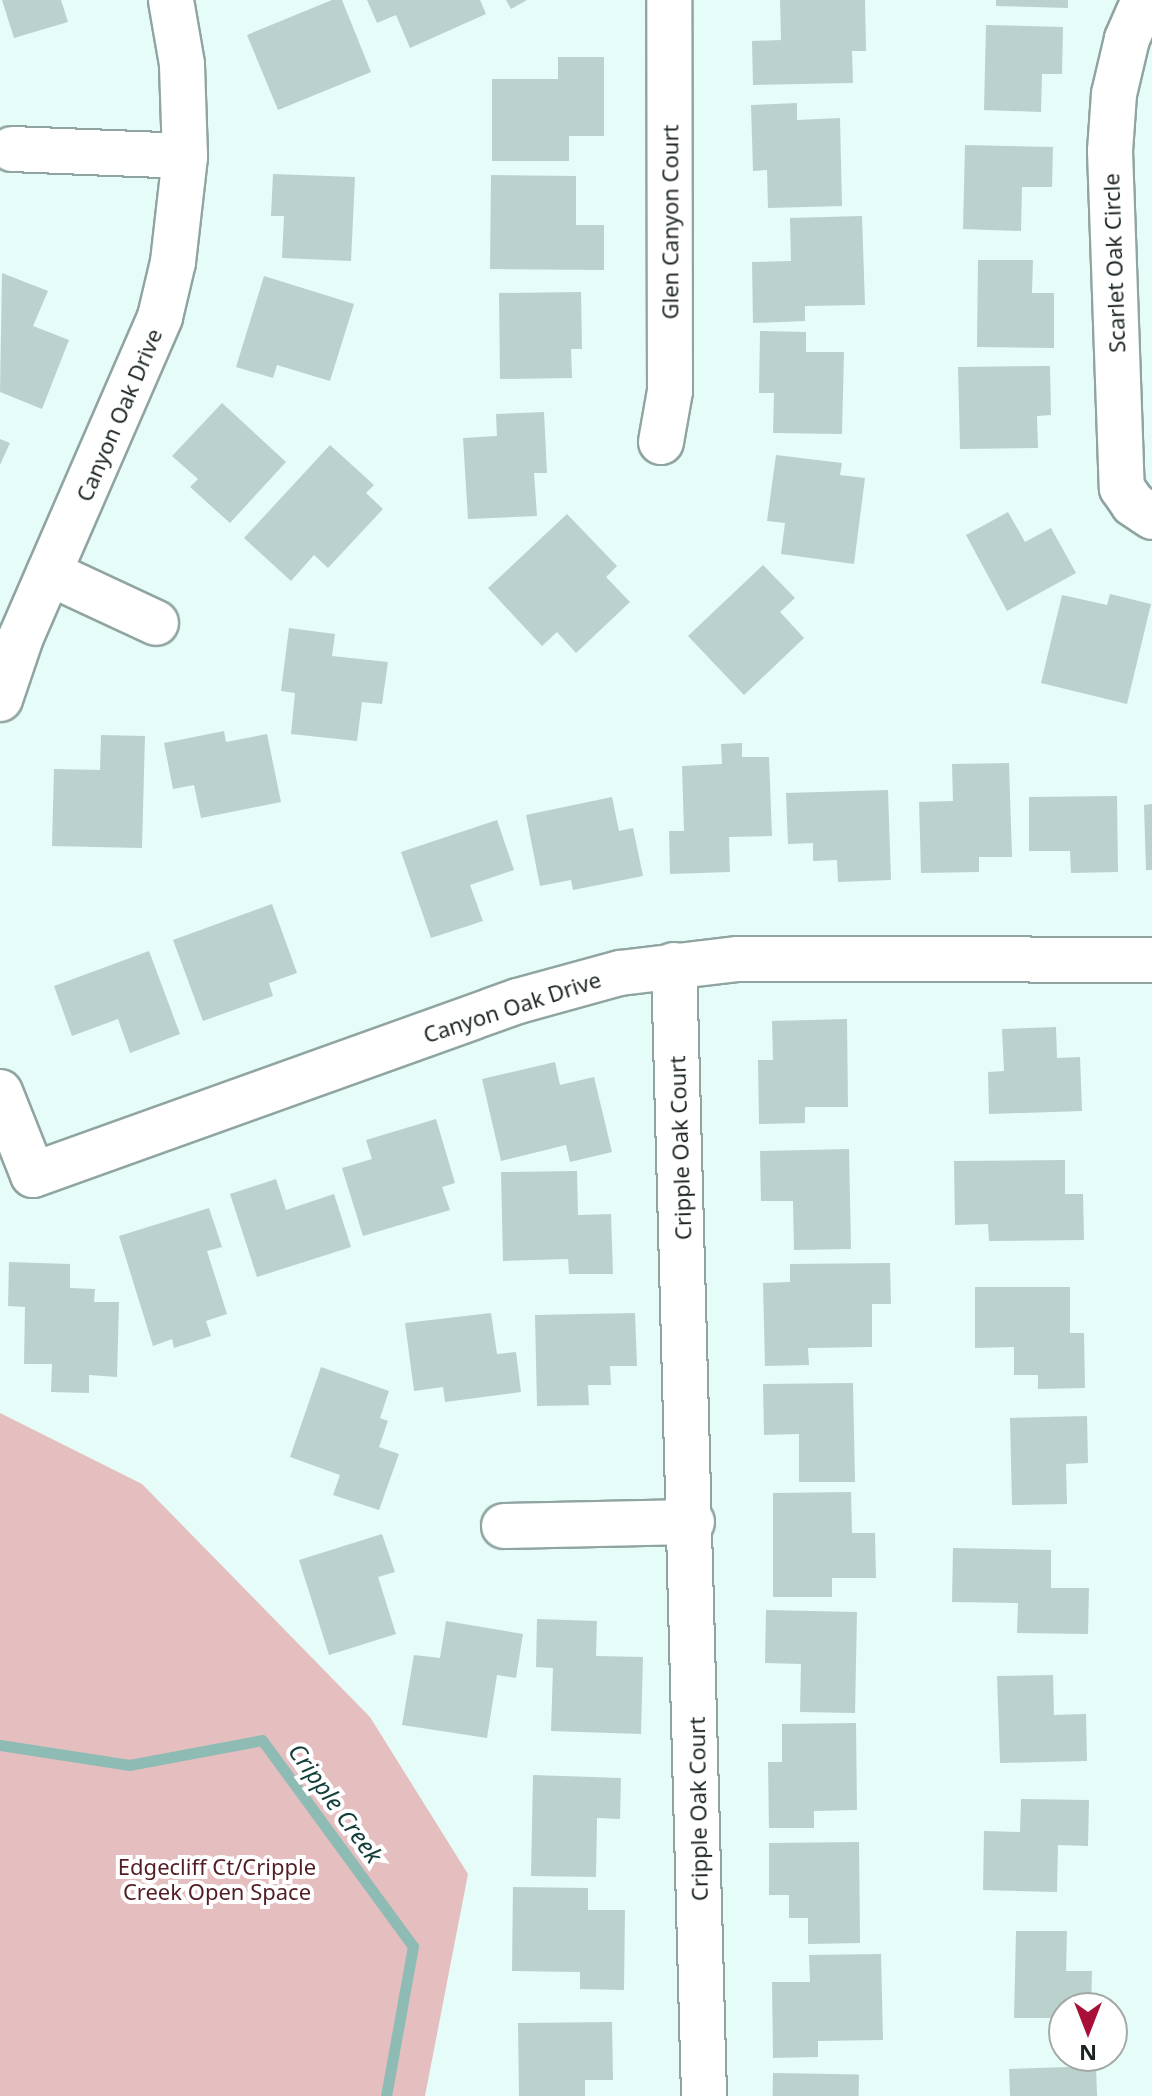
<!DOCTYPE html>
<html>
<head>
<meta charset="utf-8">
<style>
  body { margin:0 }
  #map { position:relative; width:1152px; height:2096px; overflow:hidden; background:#e5fcf8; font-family:"Noto Sans",sans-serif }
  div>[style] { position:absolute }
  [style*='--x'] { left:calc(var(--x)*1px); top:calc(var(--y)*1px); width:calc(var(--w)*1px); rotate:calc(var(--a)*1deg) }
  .green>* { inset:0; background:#e5bfc0 }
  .stream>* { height:11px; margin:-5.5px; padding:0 5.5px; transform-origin:5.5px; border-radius:5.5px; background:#8ebcb5 }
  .building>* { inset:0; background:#bbd1ce; transform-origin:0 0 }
  .roads { filter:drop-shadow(2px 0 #90a5a1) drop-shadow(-2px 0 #90a5a1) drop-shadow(0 2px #90a5a1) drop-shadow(0 -2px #90a5a1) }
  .street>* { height:44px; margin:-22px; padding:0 22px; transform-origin:22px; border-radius:22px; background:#fff }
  span { translate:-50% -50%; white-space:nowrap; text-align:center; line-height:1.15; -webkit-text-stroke:8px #fff; paint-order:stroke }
  .street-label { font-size:22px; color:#1c2523 }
  .park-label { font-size:22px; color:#521d23 }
  .water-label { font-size:24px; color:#133e39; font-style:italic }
  .north { position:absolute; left:1048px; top:1992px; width:80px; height:80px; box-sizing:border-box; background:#fff; border:2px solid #a4a8a7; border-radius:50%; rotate:180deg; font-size:22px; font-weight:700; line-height:32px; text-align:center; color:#1c2523 }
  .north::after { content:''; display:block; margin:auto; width:28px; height:36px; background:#a81037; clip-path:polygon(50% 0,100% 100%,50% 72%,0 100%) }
</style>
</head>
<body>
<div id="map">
  <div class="green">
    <i style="clip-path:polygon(0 1413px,142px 1484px,370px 1717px,468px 1874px,425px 2096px,0 2096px)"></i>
  </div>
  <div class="stream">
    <i style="--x:0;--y:1745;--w:131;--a:8.8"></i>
    <i style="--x:129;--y:1765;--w:135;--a:-10.6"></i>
    <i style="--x:262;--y:1740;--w:255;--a:53.8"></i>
    <i style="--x:413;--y:1946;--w:152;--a:100.2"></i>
  </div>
  <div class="building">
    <i style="clip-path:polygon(2px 0,61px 0,68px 22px,14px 38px)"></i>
    <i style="clip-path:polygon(332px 0,342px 0,371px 72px,278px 110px,247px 35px)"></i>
    <i style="clip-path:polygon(367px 0,480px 0,486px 14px,410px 48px,396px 15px,377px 23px)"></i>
    <i style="clip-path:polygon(506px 0,527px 0,511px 9px)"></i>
    <i style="clip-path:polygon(780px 0,865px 0,866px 51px,852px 51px,853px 83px,753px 85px,752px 41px,781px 40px)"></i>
    <i style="clip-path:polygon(996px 0,1068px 0,1068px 8px,996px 6px)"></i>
    <i style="clip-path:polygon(986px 25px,1063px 27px,1062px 74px,1042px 74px,1041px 112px,984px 110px)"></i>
    <i style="clip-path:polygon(558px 57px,604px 57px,604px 136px,569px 136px,569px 161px,492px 161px,492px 79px,558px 79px)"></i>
    <i style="clip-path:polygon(797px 103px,797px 120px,840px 118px,842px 206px,768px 208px,767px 170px,753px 171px,751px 105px)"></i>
    <i style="clip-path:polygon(965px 145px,1053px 147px,1052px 187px,1022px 187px,1021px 231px,963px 229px)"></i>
    <i style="clip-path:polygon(273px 174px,355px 177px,351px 261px,282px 258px,284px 216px,271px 216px)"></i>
    <i style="clip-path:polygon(491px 175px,576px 176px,576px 225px,604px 225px,604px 270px,490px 269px)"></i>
    <i style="clip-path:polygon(862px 216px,865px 305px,805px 306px,805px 321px,753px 323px,752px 262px,791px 261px,790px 218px)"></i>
    <i style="clip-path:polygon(978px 260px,1033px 260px,1032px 293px,1054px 293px,1054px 348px,977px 347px)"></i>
    <i style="clip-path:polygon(2px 273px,48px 291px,33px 326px,69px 340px,42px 409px,0 392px)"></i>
    <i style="clip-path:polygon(264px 276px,354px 304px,330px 381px,277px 365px,273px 378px,236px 367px)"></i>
    <i style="clip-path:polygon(581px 292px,582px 349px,571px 349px,572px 378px,500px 379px,499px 293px)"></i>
    <i style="clip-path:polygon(760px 331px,806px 332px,806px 352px,844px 352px,842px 434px,773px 433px,774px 393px,759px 393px)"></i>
    <i style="clip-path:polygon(1050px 366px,1051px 415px,1037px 416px,1038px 448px,960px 449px,958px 367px)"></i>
    <i style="clip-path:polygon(222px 403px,286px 462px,230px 523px,190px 487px,198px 479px,172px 456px)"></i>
    <i style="clip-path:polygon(544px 412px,547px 473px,534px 473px,537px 516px,468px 519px,463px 438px,497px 436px,496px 414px)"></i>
    <i style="clip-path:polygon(0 439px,10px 443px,0 465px)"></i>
    <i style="clip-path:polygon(330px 445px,374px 485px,366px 493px,383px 509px,328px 568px,314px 555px,291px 581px,244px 538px)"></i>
    <i style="clip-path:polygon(776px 455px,842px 463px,840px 475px,865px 478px,854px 564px,781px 554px,785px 523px,767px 521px)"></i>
    <i style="clip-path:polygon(1008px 512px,1025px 542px,1051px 528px,1076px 573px,1007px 611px,966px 535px)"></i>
    <i style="clip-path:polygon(567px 514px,617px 566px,606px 577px,630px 602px,576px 653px,557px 632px,542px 646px,488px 588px)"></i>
    <i style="clip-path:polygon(763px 565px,795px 598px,780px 612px,804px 638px,744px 695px,688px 636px)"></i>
    <i style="clip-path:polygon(1110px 594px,1151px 604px,1127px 704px,1041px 683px,1062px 595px,1107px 605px)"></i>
    <i style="clip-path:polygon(289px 628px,335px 634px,332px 656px,388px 662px,382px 704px,362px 702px,357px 741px,291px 734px,295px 693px,281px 691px)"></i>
    <i style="clip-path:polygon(224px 731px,226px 742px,267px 734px,281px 802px,201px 818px,194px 785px,173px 789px,164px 743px)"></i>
    <i style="clip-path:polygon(101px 735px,145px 736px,142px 848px,52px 846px,54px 769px,100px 770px)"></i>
    <i style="clip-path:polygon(742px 743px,742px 757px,769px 757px,772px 836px,729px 837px,730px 872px,670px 874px,669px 831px,684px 831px,682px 766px,722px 764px,721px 744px)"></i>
    <i style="clip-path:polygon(1009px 763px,1012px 857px,979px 857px,979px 872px,921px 873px,919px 802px,953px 801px,952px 764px)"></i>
    <i style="clip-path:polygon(888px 790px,891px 880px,838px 882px,837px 860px,813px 861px,813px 843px,788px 844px,786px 793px)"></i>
    <i style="clip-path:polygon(1117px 796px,1118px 872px,1071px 873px,1070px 851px,1029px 851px,1029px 797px)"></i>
    <i style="clip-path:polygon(612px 797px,619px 831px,633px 828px,643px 876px,573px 890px,571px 880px,540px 886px,526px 815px)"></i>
    <i style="clip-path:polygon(1152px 804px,1152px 870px,1146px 870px,1144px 805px)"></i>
    <i style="clip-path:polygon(497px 820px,514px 870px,470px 885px,483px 921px,431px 938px,401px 852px)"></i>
    <i style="clip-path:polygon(272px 904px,297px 973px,269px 983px,273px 996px,203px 1021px,173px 940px)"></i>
    <i style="clip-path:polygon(149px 951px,180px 1034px,130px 1053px,118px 1019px,72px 1036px,54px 986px)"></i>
    <i style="clip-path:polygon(847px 1019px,848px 1107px,805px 1107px,805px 1123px,759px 1124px,758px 1060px,773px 1060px,772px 1021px)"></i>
    <i style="clip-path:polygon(1056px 1027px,1057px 1058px,1080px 1057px,1082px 1111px,989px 1114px,988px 1072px,1004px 1071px,1002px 1029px)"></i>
    <i style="clip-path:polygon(555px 1062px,560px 1085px,594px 1077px,612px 1152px,570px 1162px,566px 1145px,501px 1161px,482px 1079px)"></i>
    <i style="clip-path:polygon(436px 1119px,455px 1183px,442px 1187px,450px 1210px,363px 1236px,342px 1168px,372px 1159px,366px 1140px)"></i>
    <i style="clip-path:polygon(849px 1149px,851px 1249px,794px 1250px,793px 1201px,761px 1201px,760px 1151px)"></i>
    <i style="clip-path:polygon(1065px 1160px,1065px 1194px,1083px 1194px,1084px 1240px,989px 1241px,988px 1224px,955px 1225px,954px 1161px)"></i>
    <i style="clip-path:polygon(577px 1171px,578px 1215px,611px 1214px,613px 1274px,569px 1274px,568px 1259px,503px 1261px,501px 1172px)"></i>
    <i style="clip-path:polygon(276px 1179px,286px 1210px,334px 1194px,351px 1247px,257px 1277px,230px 1194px)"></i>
    <i style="clip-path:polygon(209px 1208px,222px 1247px,207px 1251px,227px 1314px,206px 1321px,211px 1336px,174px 1348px,172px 1339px,153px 1346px,119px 1236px)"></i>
    <i style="clip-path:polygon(9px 1262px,70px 1264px,70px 1288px,95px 1289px,94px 1302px,119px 1302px,117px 1377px,89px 1375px,89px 1393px,51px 1392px,52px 1364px,24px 1364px,25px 1307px,8px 1306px)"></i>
    <i style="clip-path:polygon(890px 1263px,891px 1304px,872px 1304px,872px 1347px,808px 1348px,809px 1365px,765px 1366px,763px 1283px,790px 1282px,790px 1264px)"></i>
    <i style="clip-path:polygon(975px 1287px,1070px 1287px,1070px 1333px,1084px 1333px,1085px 1388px,1038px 1389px,1038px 1375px,1014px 1375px,1014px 1347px,975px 1348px)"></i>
    <i style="clip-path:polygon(491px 1313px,497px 1354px,516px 1352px,521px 1392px,445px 1402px,443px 1387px,414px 1391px,405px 1323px)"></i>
    <i style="clip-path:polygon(635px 1313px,637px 1366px,610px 1366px,611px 1385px,588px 1385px,589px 1405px,537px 1406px,535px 1315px)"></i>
    <i style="clip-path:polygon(321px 1367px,389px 1391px,380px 1418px,388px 1421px,379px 1447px,399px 1454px,379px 1510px,333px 1495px,340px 1475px,290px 1457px)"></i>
    <i style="clip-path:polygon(853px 1383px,855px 1482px,799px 1482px,799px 1434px,764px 1435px,763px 1384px)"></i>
    <i style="clip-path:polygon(1087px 1416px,1088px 1463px,1066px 1464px,1067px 1504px,1012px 1505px,1010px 1418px)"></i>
    <i style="clip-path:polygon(851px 1492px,852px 1533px,875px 1533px,876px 1578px,832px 1578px,832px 1597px,773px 1597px,773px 1493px)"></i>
    <i style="clip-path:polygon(382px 1534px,395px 1572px,378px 1577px,396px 1634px,329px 1655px,299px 1560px)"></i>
    <i style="clip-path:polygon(953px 1548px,1051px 1550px,1051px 1588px,1089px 1588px,1088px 1634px,1017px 1633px,1018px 1603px,952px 1602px)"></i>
    <i style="clip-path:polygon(766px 1610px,857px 1612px,855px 1713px,800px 1712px,801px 1664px,765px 1663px)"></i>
    <i style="clip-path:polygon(537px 1619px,597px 1621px,596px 1656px,643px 1657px,641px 1734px,551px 1731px,553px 1668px,536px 1667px)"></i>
    <i style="clip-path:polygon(446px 1621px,523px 1634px,516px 1678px,497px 1675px,487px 1738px,402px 1725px,414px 1655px,440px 1658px)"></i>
    <i style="clip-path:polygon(1053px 1675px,1054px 1715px,1086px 1714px,1087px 1761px,1000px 1763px,997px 1676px)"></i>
    <i style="clip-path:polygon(856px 1723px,857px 1810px,814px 1811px,814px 1828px,769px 1828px,768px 1762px,782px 1762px,782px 1724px)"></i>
    <i style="clip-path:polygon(533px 1775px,621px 1778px,620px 1819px,597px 1818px,596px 1877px,531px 1876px)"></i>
    <i style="clip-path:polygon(1021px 1799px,1089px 1800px,1088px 1846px,1058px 1845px,1057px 1892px,983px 1890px,984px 1831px,1020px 1832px)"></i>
    <i style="clip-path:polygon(859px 1842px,860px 1943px,808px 1944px,808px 1918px,789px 1918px,789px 1895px,769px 1895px,769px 1843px)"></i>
    <i style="clip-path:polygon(513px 1887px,588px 1888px,588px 1910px,625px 1910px,624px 1990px,580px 1989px,580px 1972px,512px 1971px)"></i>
    <i style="clip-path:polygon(1016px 1931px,1067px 1931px,1066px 1971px,1092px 1971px,1091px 2008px,1064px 2008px,1064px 2018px,1014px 2018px)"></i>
    <i style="clip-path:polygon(881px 1954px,883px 2040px,818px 2041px,818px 2057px,773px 2058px,772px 1982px,810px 1982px,809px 1955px)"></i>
    <i style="clip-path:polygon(612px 2022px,613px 2080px,585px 2080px,585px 2096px,519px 2096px,518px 2023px)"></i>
    <i style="left:1096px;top:2066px;width:30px;height:87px;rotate:88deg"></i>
    <i style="left:773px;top:2073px;width:86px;height:23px;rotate:1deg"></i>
  </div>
  <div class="roads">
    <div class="street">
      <i style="--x:1144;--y:0;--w:43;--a:113.6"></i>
      <i style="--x:1127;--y:39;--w:57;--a:103.3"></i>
      <i style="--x:1114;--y:94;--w:57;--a:94"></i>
      <i style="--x:1110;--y:151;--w:337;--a:88"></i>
      <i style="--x:1122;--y:488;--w:19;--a:55"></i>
      <i style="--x:1133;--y:504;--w:23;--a:34"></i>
      <i style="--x:12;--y:149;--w:173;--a:2.3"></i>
      <i style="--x:661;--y:442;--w:52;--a:-80"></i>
      <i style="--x:670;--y:391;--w:391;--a:-90.1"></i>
      <i style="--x:49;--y:573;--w:118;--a:25"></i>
      <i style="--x:0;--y:699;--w:65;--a:-71.3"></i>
      <i style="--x:21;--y:637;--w:349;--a:-66.5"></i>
      <i style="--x:160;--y:317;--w:57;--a:-76.7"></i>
      <i style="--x:173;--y:262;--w:107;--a:-83.5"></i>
      <i style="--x:185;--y:156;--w:92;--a:-91.9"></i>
      <i style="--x:182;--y:64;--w:65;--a:-99.8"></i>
      <i style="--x:674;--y:965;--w:1131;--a:88.48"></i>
      <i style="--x:0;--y:1092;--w:89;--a:68.3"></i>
      <i style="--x:33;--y:1175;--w:515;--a:-19.74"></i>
      <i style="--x:518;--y:1001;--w:106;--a:-15.4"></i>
      <i style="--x:620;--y:973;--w:119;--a:-6.8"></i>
      <i style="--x:738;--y:959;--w:414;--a:0.1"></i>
      <i style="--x:504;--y:1526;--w:188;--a:-1.2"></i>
    </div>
  </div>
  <div class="street-label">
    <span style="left:670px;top:222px;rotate:-90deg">Glen Canyon Court</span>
    <span style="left:1114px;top:263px;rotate:-92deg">Scarlet Oak Circle</span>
    <span style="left:119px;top:415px;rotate:-67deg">Canyon Oak Drive</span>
    <span style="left:512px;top:1007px;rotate:-18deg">Canyon Oak Drive</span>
    <span style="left:680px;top:1148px;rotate:-92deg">Cripple Oak Court</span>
    <span style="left:698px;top:1809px;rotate:-91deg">Cripple Oak Court</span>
  </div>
  <div class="park-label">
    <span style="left:217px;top:1879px">Edgecliff Ct/Cripple<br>Creek Open Space</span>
  </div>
  <div class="water-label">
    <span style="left:336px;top:1803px;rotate:54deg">Cripple Creek</span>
  </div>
  <div class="north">N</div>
</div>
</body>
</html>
